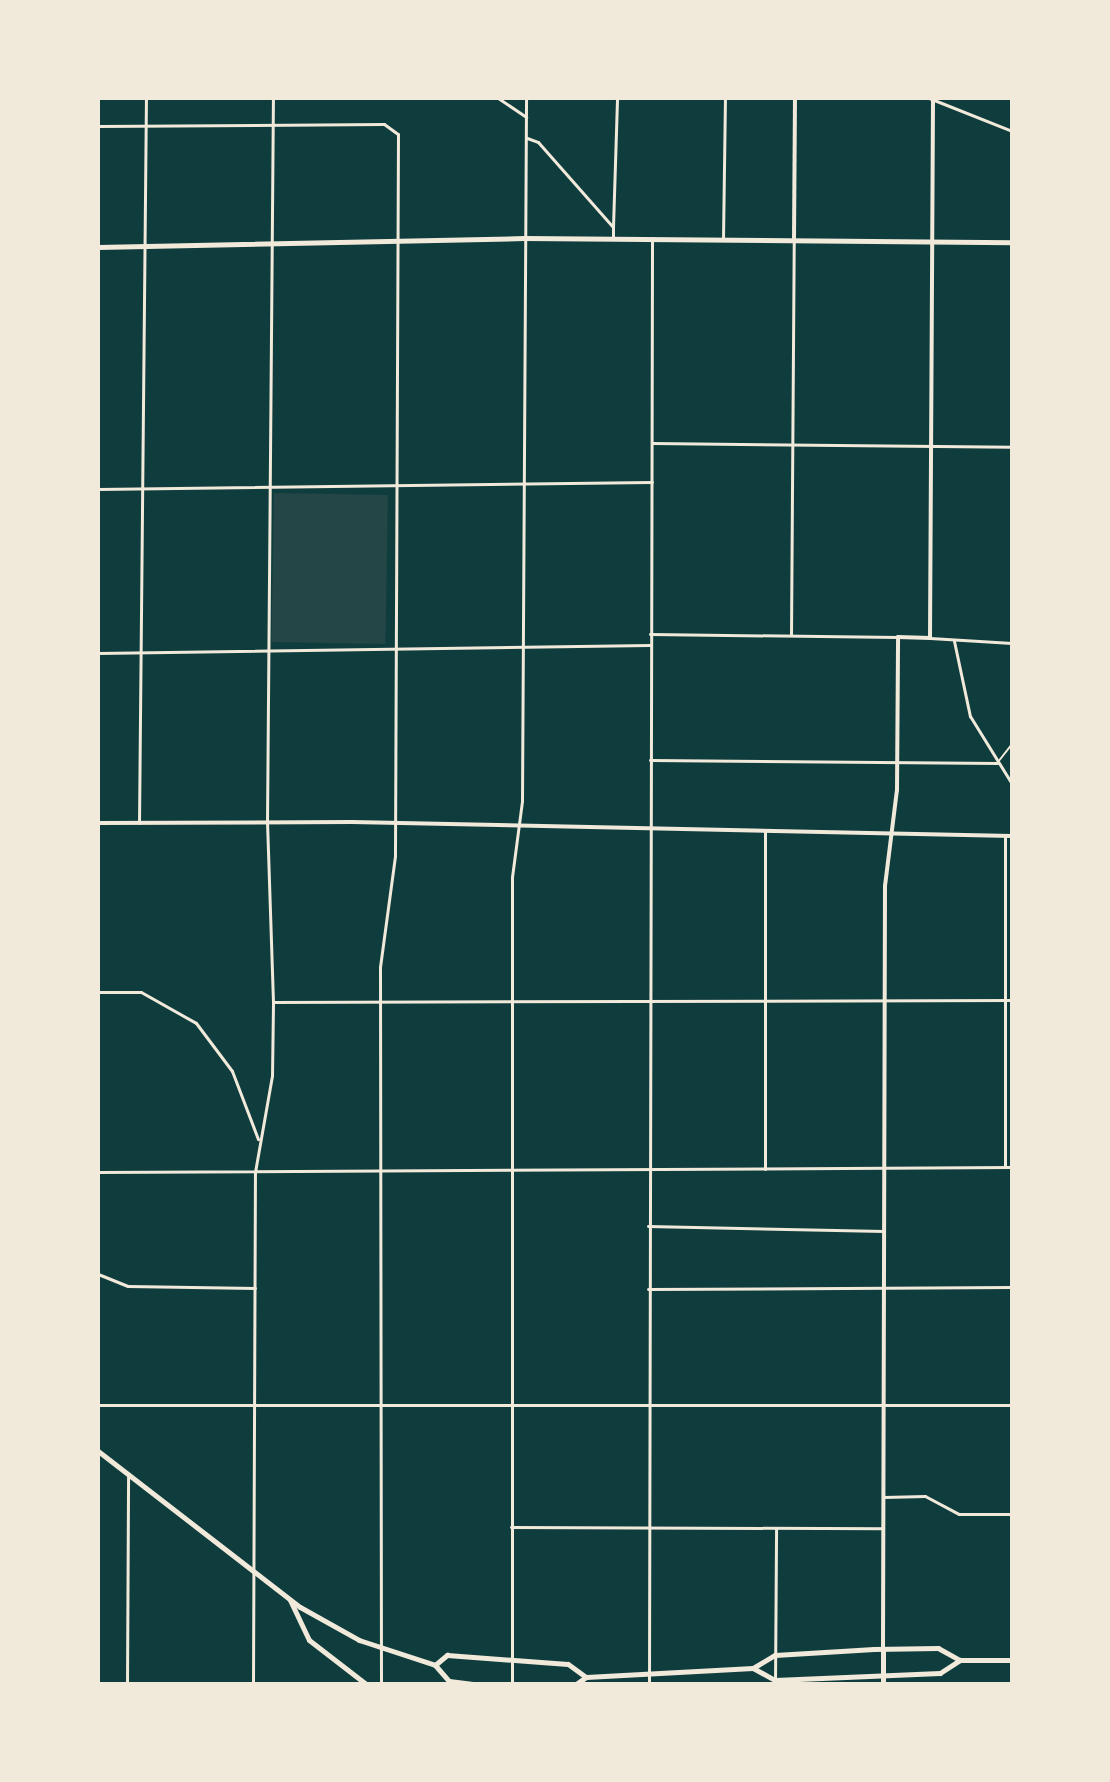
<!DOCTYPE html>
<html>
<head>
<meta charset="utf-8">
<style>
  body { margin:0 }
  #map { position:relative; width:1110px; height:1782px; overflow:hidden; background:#0f3d3e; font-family:"IBM Plex Sans",sans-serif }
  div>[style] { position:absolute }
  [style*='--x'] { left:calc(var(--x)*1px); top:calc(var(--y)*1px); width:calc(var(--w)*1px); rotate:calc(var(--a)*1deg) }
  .green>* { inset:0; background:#244646; transform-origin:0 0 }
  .service>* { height:2px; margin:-1px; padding:0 1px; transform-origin:1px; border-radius:1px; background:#f1e9da }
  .minor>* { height:3px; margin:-1.5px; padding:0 1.5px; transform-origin:1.5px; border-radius:1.5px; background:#f1e9da }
  .tertiary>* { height:4px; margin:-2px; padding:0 2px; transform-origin:2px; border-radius:2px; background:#f1e9da }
  .secondary>* { height:5px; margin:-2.5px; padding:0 2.5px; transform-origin:2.5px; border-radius:2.5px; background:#f1e9da }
  .primary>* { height:5px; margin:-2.5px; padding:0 2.5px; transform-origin:2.5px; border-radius:2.5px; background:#f1e9da }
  span { translate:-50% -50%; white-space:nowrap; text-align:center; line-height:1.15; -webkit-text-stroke:8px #f1e9da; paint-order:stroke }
  .frame { position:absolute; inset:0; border:100px solid #f1e9da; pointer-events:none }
</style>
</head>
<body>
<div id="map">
  <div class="green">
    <i style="left:274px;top:493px;width:114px;height:149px;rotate:1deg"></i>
  </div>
  <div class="service">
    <i style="--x:998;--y:762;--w:23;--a:-52"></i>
  </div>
  <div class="minor">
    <i style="--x:498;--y:98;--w:34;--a:34"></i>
    <i style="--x:929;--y:98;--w:89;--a:21.7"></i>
    <i style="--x:98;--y:126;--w:286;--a:-0.4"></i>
    <i style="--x:384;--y:124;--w:17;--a:36"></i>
    <i style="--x:398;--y:134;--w:722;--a:90.24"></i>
    <i style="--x:395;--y:856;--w:112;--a:97.7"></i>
    <i style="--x:380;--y:967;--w:717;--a:89.92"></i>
    <i style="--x:527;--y:138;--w:12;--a:20"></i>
    <i style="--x:538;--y:142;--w:113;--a:48.6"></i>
    <i style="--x:613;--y:227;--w:11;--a:90"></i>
    <i style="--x:613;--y:227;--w:129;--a:-88.2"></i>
    <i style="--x:723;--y:239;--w:141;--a:-89.2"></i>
    <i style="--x:652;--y:443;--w:360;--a:0.6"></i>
    <i style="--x:98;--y:489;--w:554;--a:-0.72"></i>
    <i style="--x:650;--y:634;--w:248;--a:0.7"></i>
    <i style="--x:791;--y:635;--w:396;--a:-89.6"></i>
    <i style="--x:930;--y:638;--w:82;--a:3.5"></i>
    <i style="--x:954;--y:641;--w:77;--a:78"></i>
    <i style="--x:970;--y:716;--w:80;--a:58.3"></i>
    <i style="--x:98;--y:653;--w:552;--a:-0.83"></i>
    <i style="--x:650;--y:760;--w:348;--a:0.5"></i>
    <i style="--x:139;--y:823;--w:725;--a:-89.45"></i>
    <i style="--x:98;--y:992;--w:43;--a:0"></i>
    <i style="--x:141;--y:992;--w:63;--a:29.4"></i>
    <i style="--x:196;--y:1023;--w:60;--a:53.1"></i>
    <i style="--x:232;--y:1071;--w:73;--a:69.1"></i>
    <i style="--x:273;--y:1002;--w:739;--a:-0.16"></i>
    <i style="--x:1005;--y:1167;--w:331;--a:-90"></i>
    <i style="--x:765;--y:1169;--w:337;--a:-90"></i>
    <i style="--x:98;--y:1172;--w:914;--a:-0.31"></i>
    <i style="--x:648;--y:1226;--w:236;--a:1.2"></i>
    <i style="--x:98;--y:1274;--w:32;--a:22"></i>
    <i style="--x:128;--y:1286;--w:127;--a:0.9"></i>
    <i style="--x:648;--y:1289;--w:364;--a:-0.3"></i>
    <i style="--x:98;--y:1405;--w:914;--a:0"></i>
    <i style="--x:884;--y:1497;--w:41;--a:-1.4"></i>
    <i style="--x:925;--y:1496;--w:38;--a:28"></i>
    <i style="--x:959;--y:1514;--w:53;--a:0"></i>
    <i style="--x:511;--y:1527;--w:372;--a:0.2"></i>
    <i style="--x:127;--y:1684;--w:208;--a:-89.7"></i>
    <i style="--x:253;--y:1684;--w:512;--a:-89.78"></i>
    <i style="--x:255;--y:1172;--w:97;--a:-80"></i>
    <i style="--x:272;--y:1076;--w:74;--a:-89.2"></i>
    <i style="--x:273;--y:1002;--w:179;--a:-91.9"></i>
    <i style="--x:267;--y:823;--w:725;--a:-89.53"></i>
    <i style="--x:512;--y:1684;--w:807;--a:-90"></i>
    <i style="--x:512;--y:877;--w:77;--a:-82.5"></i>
    <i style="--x:522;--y:801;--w:703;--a:-89.67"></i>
    <i style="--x:649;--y:1684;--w:1446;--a:-89.88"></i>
    <i style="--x:775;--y:1684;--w:156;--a:-89.6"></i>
  </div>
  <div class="tertiary">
    <i style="--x:794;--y:239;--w:141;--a:-89.6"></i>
    <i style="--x:98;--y:823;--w:254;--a:-0.2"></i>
    <i style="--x:352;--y:822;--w:660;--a:1.22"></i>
    <i style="--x:883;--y:1649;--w:763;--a:-89.85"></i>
    <i style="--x:885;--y:886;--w:97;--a:-82.9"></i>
    <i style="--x:897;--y:790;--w:153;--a:-89.6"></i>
    <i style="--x:898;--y:637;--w:32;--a:2"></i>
    <i style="--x:930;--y:638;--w:540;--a:-89.68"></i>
  </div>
  <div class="secondary">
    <i style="--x:98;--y:247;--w:426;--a:-1.2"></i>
    <i style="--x:524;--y:238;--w:488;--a:0.5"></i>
    <i style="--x:883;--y:1684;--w:35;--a:-90"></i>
  </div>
  <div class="primary">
    <i style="--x:98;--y:1451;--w:255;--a:37.7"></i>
    <i style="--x:300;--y:1607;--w:68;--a:29.2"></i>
    <i style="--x:359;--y:1640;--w:80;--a:18.2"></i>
    <i style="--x:435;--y:1665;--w:21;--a:49"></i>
    <i style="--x:449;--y:1681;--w:26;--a:7"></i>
    <i style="--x:290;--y:1600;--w:44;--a:64.6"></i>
    <i style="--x:309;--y:1640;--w:72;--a:37.7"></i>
    <i style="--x:435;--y:1665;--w:16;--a:-40"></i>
    <i style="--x:447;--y:1655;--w:121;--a:4.3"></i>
    <i style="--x:568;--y:1664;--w:22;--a:36"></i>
    <i style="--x:753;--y:1668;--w:25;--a:29"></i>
    <i style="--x:775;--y:1680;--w:165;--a:-2.4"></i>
    <i style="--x:940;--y:1673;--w:24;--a:-33"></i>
    <i style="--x:576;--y:1684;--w:12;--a:-35"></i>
    <i style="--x:586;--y:1677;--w:167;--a:-3.1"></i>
    <i style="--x:753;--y:1668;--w:26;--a:-31"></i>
    <i style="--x:775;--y:1655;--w:99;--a:-3.5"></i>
    <i style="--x:874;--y:1649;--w:64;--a:-0.9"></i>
    <i style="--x:938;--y:1648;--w:25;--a:29"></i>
    <i style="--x:960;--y:1660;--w:52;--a:0"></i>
  </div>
  <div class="frame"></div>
</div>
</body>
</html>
